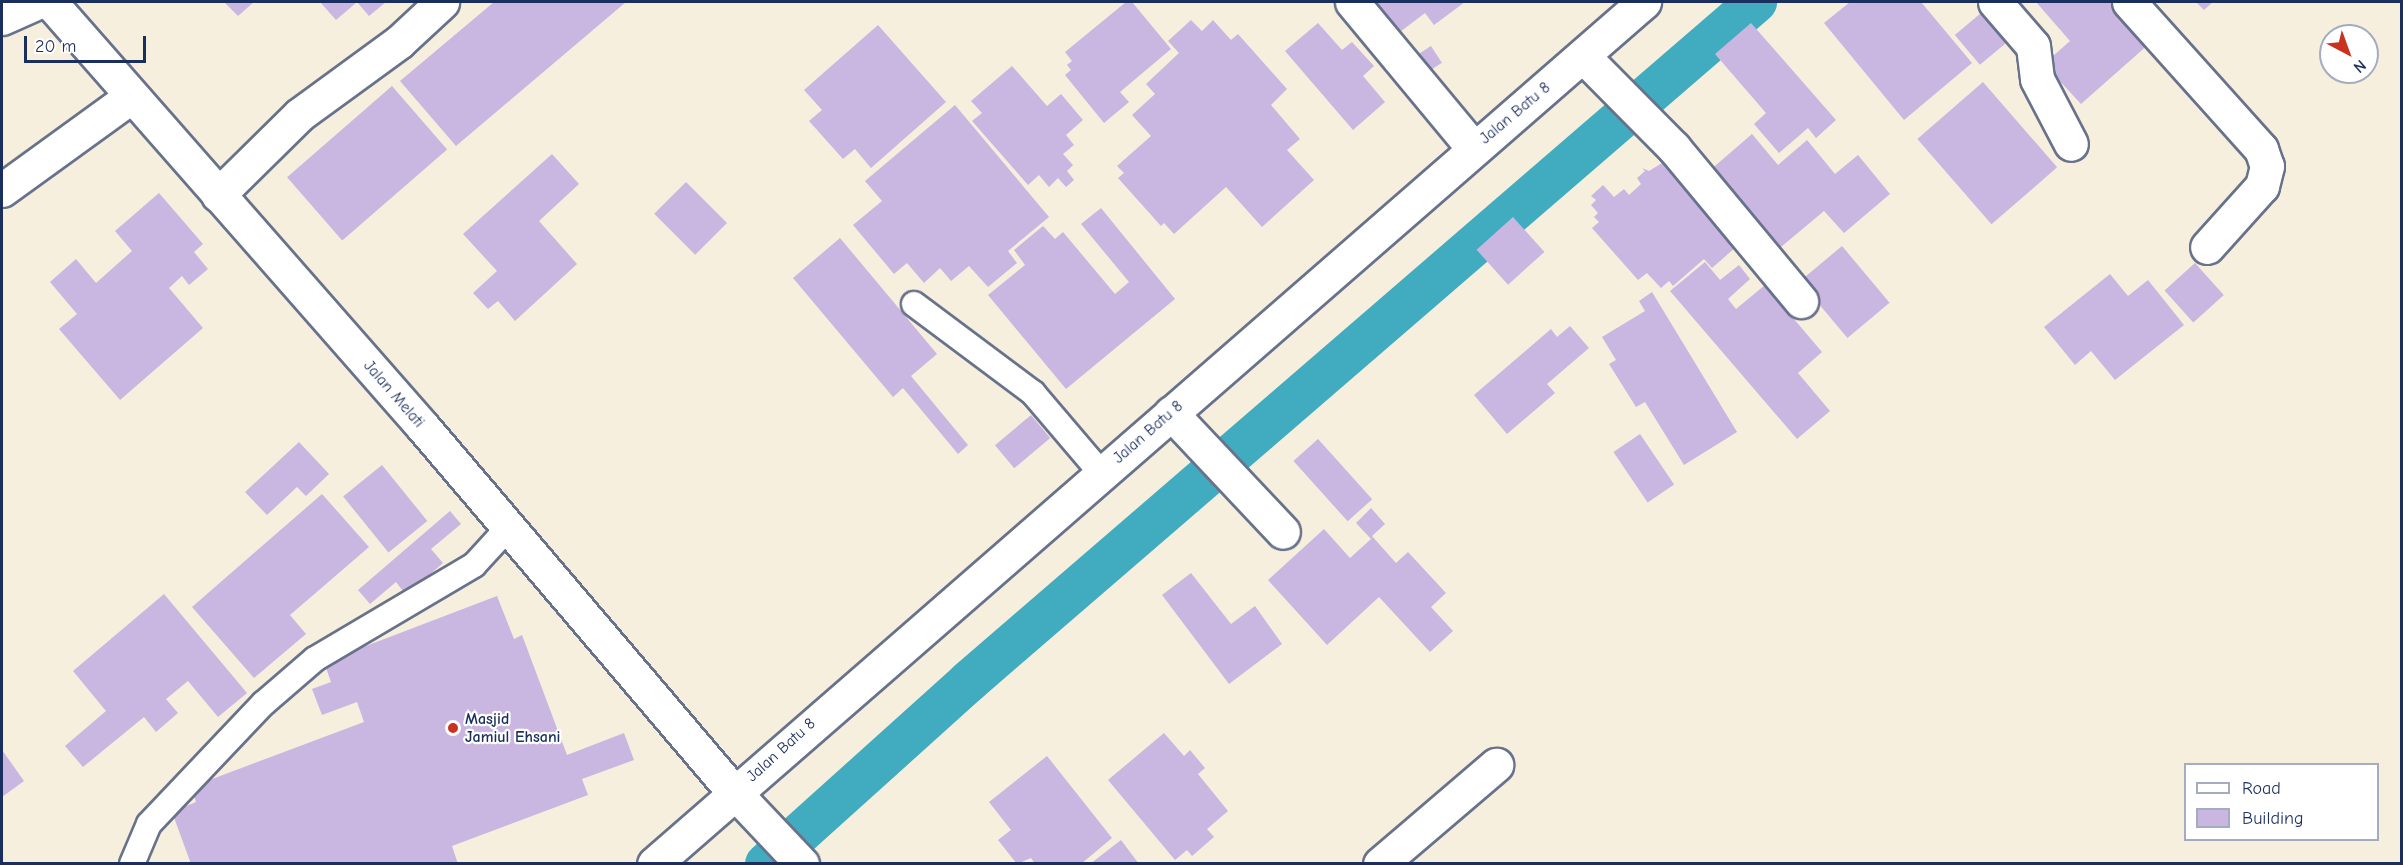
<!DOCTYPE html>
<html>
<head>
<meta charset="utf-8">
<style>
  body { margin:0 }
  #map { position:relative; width:2403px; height:865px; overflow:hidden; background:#f6efde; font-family:"Comic Neue",sans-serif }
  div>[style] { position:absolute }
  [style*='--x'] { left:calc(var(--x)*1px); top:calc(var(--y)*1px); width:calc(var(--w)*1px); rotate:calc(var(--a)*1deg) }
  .canal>* { height:42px; margin:-21px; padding:0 21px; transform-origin:21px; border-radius:21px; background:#41abc0 }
  .building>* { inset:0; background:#c9b6e1; transform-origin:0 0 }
  .roads { filter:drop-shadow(2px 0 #68728b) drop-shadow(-2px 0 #68728b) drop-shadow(0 2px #68728b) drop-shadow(0 -2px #68728b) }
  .service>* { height:24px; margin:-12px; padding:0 12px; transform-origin:12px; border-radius:12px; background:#fff }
  .minor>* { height:33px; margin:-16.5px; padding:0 16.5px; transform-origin:16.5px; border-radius:16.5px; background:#fff }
  .tertiary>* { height:33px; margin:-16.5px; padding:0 16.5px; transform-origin:16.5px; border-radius:16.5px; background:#fff }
  .dots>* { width:16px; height:16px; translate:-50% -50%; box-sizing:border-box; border:3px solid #fff; border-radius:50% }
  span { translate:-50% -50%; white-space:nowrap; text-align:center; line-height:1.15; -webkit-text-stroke:4.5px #fff; paint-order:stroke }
  .street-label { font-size:16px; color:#1b2f5e }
  .poi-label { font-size:16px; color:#1b2f5e; font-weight:700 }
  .left { translate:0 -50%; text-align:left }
  .frame { position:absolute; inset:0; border:3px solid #1b2f5e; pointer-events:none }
  .legend { position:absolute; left:2184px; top:763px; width:195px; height:78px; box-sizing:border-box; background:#fff; border:2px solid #a4acbf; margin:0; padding:8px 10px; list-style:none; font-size:18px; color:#1b2f5e }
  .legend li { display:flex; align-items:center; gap:12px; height:30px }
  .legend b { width:30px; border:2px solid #a4acbf }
  .north { position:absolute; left:2319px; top:24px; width:60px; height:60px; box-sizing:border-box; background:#fff; border:2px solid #a4acbf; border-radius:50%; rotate:139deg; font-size:16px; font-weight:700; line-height:24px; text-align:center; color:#1b2f5e }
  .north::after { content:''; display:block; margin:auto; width:21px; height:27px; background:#c8321e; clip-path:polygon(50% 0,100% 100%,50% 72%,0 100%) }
  .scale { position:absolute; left:24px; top:36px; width:122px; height:27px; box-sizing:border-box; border:3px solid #1b2f5e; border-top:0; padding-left:8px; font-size:18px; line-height:21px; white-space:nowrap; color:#1b2f5e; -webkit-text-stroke:4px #fff; paint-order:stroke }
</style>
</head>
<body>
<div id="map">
  <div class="canal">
    <i style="--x:766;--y:864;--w:272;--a:-42"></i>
    <i style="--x:968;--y:682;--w:1041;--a:-40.79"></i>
  </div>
  <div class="building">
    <i style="clip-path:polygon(224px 2px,254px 2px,238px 16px)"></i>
    <i style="clip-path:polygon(320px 2px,386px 2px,369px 16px,357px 2px,336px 20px)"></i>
    <i style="clip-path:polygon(494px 2px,626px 2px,456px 146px,400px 81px)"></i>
    <i style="clip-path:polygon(1126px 2px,1132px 2px,1171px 49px,1120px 92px,1129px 102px,1104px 123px,1065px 75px,1071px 70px,1067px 65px,1072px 61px,1065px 52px)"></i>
    <i style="clip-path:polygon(1371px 2px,1465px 2px,1434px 25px,1425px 13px,1396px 35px)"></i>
    <i style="clip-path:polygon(1850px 2px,1921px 2px,1972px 63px,1904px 120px,1824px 23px)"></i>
    <i style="clip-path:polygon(2036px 2px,2113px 2px,2150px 43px,2081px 104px,2044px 64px,2070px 41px)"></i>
    <i style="clip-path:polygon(2196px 2px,2213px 2px,2204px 10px)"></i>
    <i style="left:1987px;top:8px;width:39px;height:42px;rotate:50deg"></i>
    <i style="clip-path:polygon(1191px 20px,1202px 31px,1213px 20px,1231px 40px,1238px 34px,1287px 89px,1271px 105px,1300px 139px,1287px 150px,1314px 180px,1262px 227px,1226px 187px,1174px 234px,1164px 223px,1161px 226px,1118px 178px,1124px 173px,1117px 166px,1151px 136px,1132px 115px,1155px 94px,1146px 84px,1179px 53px,1168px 41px)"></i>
    <i style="clip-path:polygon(1318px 23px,1342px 50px,1352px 42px,1374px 66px,1363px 76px,1385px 102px,1353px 130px,1285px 51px)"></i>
    <i style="clip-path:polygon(1751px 23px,1836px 120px,1816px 138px,1808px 128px,1779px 153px,1754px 124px,1766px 113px,1715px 54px)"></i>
    <i style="clip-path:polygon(878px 25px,946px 102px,871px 168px,855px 149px,843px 159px,809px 121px,822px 110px,804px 90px)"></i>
    <i style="left:1431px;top:46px;width:20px;height:22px;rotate:57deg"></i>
    <i style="clip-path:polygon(1012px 66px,1047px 106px,1061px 94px,1083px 120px,1066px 135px,1074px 145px,1063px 154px,1073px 165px,1067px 171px,1074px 180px,1066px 187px,1058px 178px,1049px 187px,1039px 175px,1028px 185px,972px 121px,982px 113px,971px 101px)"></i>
    <i style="left:1983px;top:82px;width:113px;height:87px;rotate:49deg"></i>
    <i style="left:392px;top:86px;width:84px;height:139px;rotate:49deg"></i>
    <i style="clip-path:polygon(955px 105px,1049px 217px,1008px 251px,1017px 263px,988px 287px,969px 266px,951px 281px,940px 268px,924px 283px,907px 263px,894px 274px,853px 225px,882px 201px,865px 181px)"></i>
    <i style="clip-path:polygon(1752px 134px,1778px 165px,1807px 140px,1835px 174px,1858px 155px,1890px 194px,1844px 233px,1824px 211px,1768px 258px,1701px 178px)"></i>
    <i style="clip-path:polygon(552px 154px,579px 184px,539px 221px,577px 264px,515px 321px,498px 301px,488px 309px,473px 293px,497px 271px,463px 234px)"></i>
    <i style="clip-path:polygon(1667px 160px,1736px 247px,1712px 268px,1704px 259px,1673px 286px,1669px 281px,1661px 288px,1647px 273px,1638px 280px,1592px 228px,1599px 222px,1594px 217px,1598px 213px,1591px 205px,1596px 200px,1591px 196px,1603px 185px,1614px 197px,1624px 189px,1629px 195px,1641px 184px,1637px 178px,1645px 171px,1642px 168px,1649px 171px)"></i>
    <i style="left:686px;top:182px;width:58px;height:45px;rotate:45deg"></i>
    <i style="clip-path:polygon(159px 193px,203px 244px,194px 252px,208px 269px,189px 285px,182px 276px,169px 288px,203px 328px,120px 400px,59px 329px,77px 314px,50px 282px,76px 259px,96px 283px,132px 251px,115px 231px)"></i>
    <i style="clip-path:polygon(1101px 208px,1175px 299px,1066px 389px,988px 295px,1025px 265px,1014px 250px,1043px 226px,1055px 239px,1063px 232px,1115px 294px,1129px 282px,1081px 224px)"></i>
    <i style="left:1513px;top:217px;width:47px;height:49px;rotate:48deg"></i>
    <i style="clip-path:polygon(840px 238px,937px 354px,911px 376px,968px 445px,958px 454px,903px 388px,893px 397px,793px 278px)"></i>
    <i style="left:1842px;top:246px;width:74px;height:55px;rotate:50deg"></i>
    <i style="clip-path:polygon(1705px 262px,1720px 280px,1739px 265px,1750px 279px,1728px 299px,1736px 309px,1765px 285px,1822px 352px,1798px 373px,1830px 411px,1797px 439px,1670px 291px)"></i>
    <i style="left:2195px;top:263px;width:43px;height:41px;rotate:48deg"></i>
    <i style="clip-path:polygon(2110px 274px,2128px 296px,2148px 280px,2184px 325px,2115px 380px,2091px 351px,2075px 365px,2044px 327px)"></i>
    <i style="clip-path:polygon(1652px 292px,1737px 432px,1684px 465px,1645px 402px,1636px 407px,1609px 364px,1616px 360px,1602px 337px,1645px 311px,1639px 301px)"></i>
    <i style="clip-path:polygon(1570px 326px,1589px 348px,1547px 384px,1555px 393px,1507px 434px,1474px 395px,1551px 329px,1557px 337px)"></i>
    <i style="left:1031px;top:415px;width:30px;height:47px;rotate:50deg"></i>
    <i style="left:1640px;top:434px;width:61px;height:32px;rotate:56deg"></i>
    <i style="left:1318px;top:439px;width:81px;height:33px;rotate:48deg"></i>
    <i style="clip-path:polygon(299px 442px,329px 474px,306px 496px,297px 487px,267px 515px,245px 492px)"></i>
    <i style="left:382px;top:465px;width:72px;height:50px;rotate:51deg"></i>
    <i style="clip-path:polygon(322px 494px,369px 547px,290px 615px,306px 634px,254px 678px,192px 607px)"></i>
    <i style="clip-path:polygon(1371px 508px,1385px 524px,1372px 536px,1396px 563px,1408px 552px,1446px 593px,1431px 607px,1453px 631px,1430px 652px,1379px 597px,1327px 645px,1268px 580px,1324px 529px,1350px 558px,1371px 539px,1356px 523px)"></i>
    <i style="clip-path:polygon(450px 511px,461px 524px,431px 549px,443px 563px,406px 595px,396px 582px,370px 604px,358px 590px)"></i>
    <i style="clip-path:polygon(1191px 573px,1231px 624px,1255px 606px,1282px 644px,1229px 684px,1162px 595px)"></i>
    <i style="clip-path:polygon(164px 594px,247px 693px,218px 717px,188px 681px,166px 699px,178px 713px,156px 732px,144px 717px,83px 767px,65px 746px,106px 711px,73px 671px)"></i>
    <i style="clip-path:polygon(497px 596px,514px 639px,522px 635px,567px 755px,624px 733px,634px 760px,582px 779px,588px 795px,452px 846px,458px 864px,191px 864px,172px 812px,196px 802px,191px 787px,364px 722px,357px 702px,322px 715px,312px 689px,331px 682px,324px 662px)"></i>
    <i style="clip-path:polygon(1164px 733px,1184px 756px,1190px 750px,1205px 768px,1198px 774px,1228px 811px,1207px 829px,1214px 837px,1192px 856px,1187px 850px,1175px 860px,1108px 780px)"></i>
    <i style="clip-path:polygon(2px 750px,24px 781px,2px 797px)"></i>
    <i style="clip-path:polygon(1047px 756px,1112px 838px,1081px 864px,1035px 864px,1031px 858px,1017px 864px,998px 840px,1011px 830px,989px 802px)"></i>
    <i style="clip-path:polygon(1121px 840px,1139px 864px,1090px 864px)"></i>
  </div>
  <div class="roads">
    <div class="service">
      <i style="--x:914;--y:304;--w:149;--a:36.8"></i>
      <i style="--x:1033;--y:393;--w:105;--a:49.6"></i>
      <i style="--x:132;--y:864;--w:43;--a:-67"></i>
      <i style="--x:149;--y:824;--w:167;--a:-46.5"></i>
      <i style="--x:264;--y:703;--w:67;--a:-40.8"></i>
      <i style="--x:315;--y:659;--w:185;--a:-30.6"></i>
      <i style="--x:474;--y:565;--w:49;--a:-47.5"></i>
    </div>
    <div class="minor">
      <i style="--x:50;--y:2;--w:565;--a:48.73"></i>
      <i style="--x:423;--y:427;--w:480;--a:49.6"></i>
      <i style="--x:734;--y:792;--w:99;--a:46.6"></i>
      <i style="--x:1352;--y:2;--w:190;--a:50.3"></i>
      <i style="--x:1995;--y:2;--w:58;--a:49.2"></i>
      <i style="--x:2033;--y:46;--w:33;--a:83"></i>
      <i style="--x:2037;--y:79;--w:73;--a:62.4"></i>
      <i style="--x:2129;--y:2;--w:198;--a:48.1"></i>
      <i style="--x:2261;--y:149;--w:18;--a:71"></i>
      <i style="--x:2267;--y:166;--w:21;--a:104"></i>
      <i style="--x:2262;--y:186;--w:82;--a:132"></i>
      <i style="--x:2;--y:18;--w:39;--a:-24"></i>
      <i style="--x:1583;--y:56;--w:129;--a:45.3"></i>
      <i style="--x:1674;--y:148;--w:199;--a:50.3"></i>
      <i style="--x:2;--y:190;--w:160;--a:-35.9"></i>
      <i style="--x:218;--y:195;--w:114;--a:-44.6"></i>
      <i style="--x:299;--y:115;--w:124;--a:-36.1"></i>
      <i style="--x:399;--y:42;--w:59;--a:-42.9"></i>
      <i style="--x:1171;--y:413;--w:163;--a:46.7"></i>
      <i style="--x:1380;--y:864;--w:153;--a:-40.5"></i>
    </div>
    <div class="tertiary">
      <i style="--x:654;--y:864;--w:1313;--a:-41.05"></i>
    </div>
  </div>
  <div class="dots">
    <i style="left:453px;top:728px;background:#c8321e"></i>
  </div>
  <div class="street-label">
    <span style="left:1515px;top:113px;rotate:-40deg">Jalan Batu 8</span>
    <span style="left:394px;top:394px;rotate:49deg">Jalan Melati</span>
    <span style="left:1148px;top:432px;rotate:-41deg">Jalan Batu 8</span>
    <span style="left:781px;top:750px;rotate:-42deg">Jalan Batu 8</span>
  </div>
  <div class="poi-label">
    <span class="left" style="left:465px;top:728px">Masjid<br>Jamiul Ehsani</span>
  </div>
  <div class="frame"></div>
  <ul class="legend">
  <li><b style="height:8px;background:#fff"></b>Road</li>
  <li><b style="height:16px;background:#c9b6e1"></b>Building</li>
  </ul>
  <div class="north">N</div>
  <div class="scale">20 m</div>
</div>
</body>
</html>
